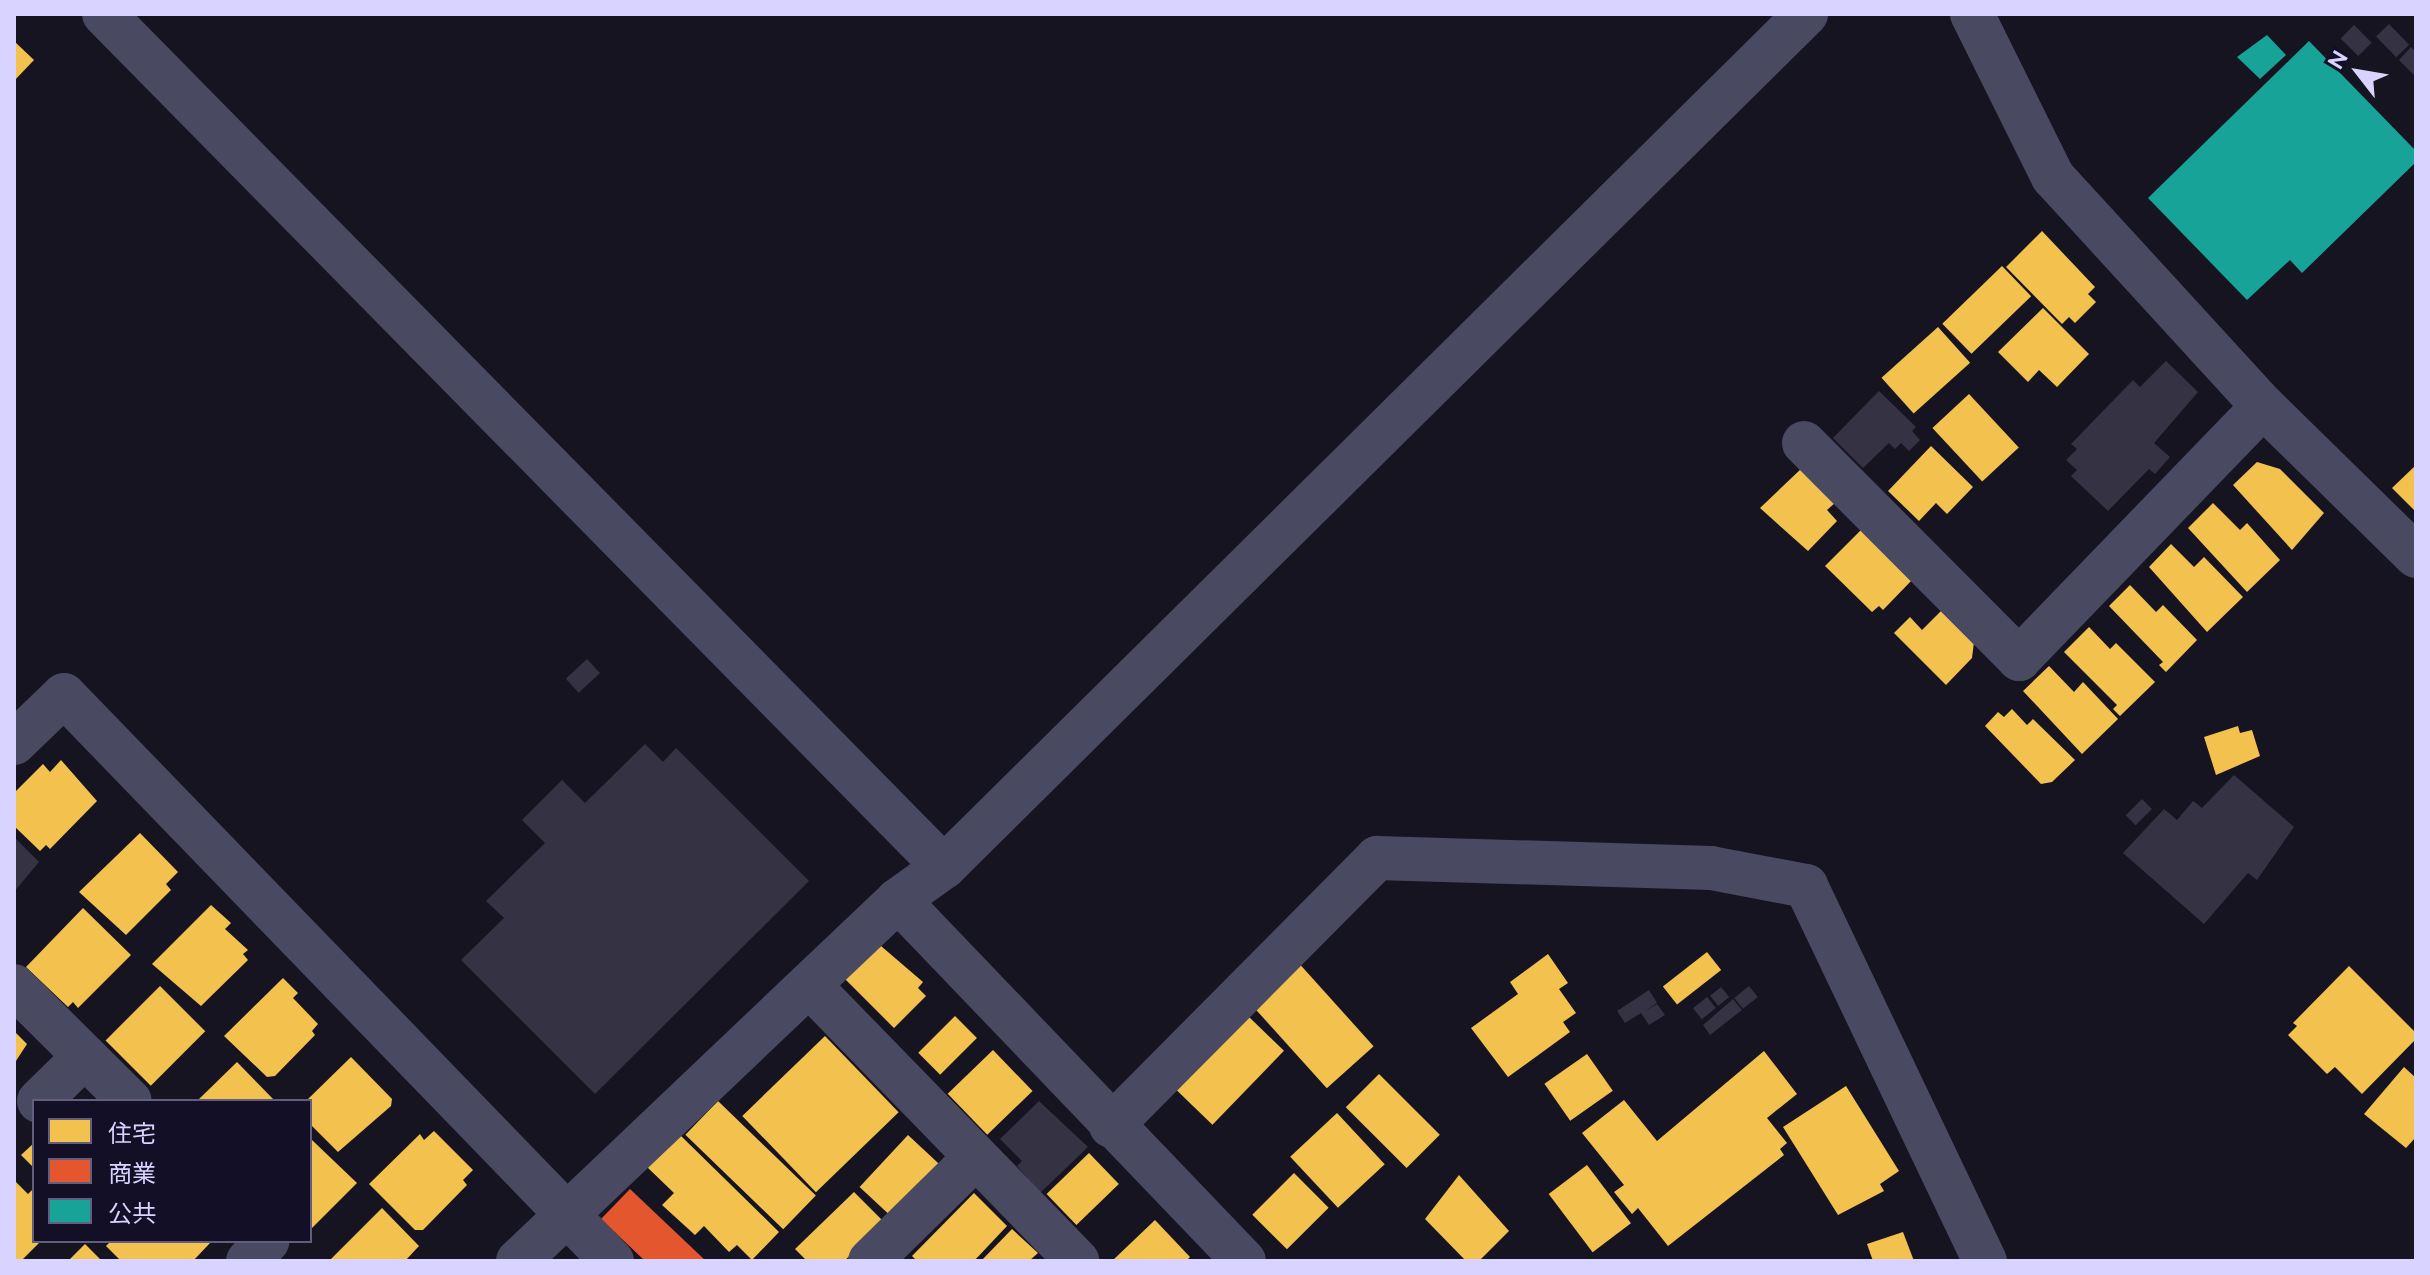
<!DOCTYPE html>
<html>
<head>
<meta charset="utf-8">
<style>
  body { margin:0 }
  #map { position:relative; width:2430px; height:1275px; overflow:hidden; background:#161421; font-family:Raleway,"Noto Sans JP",sans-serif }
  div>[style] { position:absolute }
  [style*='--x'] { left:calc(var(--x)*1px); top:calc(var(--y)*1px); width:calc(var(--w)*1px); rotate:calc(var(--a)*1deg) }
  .homes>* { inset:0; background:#f2c14e; transform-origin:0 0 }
  .shops>* { inset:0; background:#e4572e }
  .public>* { inset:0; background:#17a398 }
  .building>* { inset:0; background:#343243; transform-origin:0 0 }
  .minor>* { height:44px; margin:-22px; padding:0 22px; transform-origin:22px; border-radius:22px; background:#4a4962 }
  span { translate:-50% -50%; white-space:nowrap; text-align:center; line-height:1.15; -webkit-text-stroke:8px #130f26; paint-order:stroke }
  .frame { position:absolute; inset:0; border:16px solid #d9d4ff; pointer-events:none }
  .legend { position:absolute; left:32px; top:1099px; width:280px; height:144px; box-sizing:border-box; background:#130f26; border:2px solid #625e7d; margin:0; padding:10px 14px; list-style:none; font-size:24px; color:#d9d4ff }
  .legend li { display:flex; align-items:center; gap:16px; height:40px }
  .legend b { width:40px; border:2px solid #625e7d }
  .north { position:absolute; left:2318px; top:32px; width:80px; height:80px; -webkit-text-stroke:6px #130f26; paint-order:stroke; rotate:301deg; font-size:22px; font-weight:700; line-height:32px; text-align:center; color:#d9d4ff }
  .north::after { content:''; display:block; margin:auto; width:28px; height:36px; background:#d9d4ff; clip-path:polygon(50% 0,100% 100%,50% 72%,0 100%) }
</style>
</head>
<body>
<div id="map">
  <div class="homes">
    <i style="clip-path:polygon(14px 41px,34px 60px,14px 81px)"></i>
    <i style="clip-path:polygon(2042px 231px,2095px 287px,2088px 294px,2096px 302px,2075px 323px,2069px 317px,2062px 324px,2006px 267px)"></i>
    <i style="left:2002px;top:266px;width:42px;height:83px;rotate:46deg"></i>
    <i style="clip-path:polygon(2043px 308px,2089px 354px,2057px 387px,2039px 370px,2028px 382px,1998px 352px)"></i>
    <i style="left:1938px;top:327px;width:48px;height:76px;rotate:48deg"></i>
    <i style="left:1969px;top:394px;width:73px;height:50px;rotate:47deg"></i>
    <i style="clip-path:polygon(1931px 446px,1973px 487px,1947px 514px,1936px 503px,1919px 521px,1888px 491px)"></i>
    <i style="clip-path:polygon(2257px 462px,2280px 469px,2324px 513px,2292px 550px,2233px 485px)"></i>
    <i style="clip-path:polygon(2416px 465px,2416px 512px,2392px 488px)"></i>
    <i style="clip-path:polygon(1802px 468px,1836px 502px,1827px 510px,1837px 521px,1808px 551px,1760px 508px)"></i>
    <i style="clip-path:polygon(2213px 503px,2240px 530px,2247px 523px,2280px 560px,2247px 592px,2188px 528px)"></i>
    <i style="clip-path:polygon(1861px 530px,1912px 580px,1883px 610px,1879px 606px,1872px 612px,1825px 566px)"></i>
    <i style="clip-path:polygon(2171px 544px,2194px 567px,2204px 557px,2243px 597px,2207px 632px,2149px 567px)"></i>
    <i style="clip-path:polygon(2130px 585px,2156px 612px,2163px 605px,2197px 640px,2166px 672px,2159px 665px,2163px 662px,2109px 606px)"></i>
    <i style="clip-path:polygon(1941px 611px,1974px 642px,1972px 658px,1946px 685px,1894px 633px,1910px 617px,1922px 630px)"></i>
    <i style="clip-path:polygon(2089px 627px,2110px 649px,2116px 643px,2155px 682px,2120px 716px,2113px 709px,2117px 705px,2064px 652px)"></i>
    <i style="clip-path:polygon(2049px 666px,2074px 692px,2083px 682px,2118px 719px,2082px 754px,2023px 691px)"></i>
    <i style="clip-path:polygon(2012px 709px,2027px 725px,2033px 719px,2075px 760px,2052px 782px,2041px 784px,1985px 726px,1998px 712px,2004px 717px)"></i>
    <i style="clip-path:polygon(2238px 726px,2240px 733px,2252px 730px,2260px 756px,2216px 775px,2204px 737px)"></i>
    <i style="clip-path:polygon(61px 760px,97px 801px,50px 849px,46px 845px,40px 851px,14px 826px,14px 793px,43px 764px,50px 772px)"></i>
    <i style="clip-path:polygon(140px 833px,178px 872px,166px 884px,171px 890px,126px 935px,79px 892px)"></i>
    <i style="clip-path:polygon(211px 905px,231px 923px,225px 929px,248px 950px,243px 954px,248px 960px,201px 1006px,152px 964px)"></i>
    <i style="clip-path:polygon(83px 908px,131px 955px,78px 1008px,73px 1002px,68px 1007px,26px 967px)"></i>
    <i style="clip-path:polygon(874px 940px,923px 982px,918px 988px,926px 996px,894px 1028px,841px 975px)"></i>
    <i style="left:1707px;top:952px;width:23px;height:56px;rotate:52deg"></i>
    <i style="clip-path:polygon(1548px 954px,1568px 983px,1559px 989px,1576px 1013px,1563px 1022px,1570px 1032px,1508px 1077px,1471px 1028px,1518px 994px,1510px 982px)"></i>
    <i style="left:1296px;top:960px;width:116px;height:63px;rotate:48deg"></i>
    <i style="clip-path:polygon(2349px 966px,2416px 1033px,2416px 1039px,2362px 1094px,2335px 1067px,2327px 1074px,2288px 1035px,2297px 1026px,2293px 1023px)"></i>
    <i style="clip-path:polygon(283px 978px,298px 993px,293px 998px,318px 1024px,312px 1031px,315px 1035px,275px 1076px,267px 1077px,224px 1036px)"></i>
    <i style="left:160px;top:986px;width:64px;height:77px;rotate:45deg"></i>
    <i style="left:955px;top:1016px;width:31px;height:52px;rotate:45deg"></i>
    <i style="left:1248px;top:1016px;width:50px;height:103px;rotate:44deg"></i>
    <i style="clip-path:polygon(14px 1031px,27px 1044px,14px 1064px)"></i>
    <i style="left:825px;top:1036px;width:106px;height:115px;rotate:46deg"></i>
    <i style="left:993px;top:1050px;width:57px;height:63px;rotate:46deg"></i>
    <i style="clip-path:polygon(1764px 1051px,1797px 1094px,1767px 1118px,1787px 1143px,1780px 1149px,1784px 1155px,1668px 1246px,1638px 1208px,1632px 1214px,1614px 1192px,1624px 1185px,1582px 1133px,1624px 1100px,1657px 1141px)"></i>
    <i style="left:1587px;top:1054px;width:45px;height:52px;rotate:55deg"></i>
    <i style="clip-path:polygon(351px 1057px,392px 1099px,391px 1106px,338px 1152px,310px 1124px,306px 1101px)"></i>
    <i style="clip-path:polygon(237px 1062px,275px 1101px,197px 1101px)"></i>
    <i style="clip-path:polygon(2404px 1067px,2416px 1078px,2416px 1137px,2406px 1148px,2364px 1114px)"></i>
    <i style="left:1379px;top:1074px;width:86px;height:47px;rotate:45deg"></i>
    <i style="clip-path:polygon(1846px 1086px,1899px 1171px,1880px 1184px,1884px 1191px,1838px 1215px,1783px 1127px)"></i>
    <i style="left:718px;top:1101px;width:136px;height:47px;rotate:44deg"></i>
    <i style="left:1337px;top:1113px;width:70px;height:64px;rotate:47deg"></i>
    <i style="clip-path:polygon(434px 1131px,473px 1170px,463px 1180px,467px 1185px,423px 1230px,415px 1230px,369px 1184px,420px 1134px,424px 1140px)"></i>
    <i style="clip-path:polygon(679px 1134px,779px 1232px,752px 1260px,737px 1245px,729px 1252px,704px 1226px,695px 1235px,662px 1205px,674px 1193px,647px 1167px)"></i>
    <i style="left:908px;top:1135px;width:47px;height:71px;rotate:43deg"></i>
    <i style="clip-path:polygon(312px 1140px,357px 1183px,310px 1230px,310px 1142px)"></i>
    <i style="clip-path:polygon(34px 1143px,34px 1168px,21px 1155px)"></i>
    <i style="left:1089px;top:1153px;width:43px;height:59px;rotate:46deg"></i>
    <i style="left:1587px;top:1165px;width:73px;height:48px;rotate:53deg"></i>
    <i style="left:1294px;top:1173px;width:49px;height:59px;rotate:45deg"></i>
    <i style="clip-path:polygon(1459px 1175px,1509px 1231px,1479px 1261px,1466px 1261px,1425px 1219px)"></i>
    <i style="clip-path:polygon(14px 1180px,28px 1194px,34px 1188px,34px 1241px,41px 1241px,21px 1261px,14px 1261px)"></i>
    <i style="clip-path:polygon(854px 1192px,886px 1224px,844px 1261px,807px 1261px,795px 1249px)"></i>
    <i style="clip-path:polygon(974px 1193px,1007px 1226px,974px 1261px,917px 1261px,912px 1256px)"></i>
    <i style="clip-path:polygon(382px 1208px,419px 1246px,405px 1261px,329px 1261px)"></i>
    <i style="clip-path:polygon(1155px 1220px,1190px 1257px,1186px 1261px,1112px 1261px)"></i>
    <i style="clip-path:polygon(1012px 1229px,1038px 1253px,1029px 1261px,981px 1261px)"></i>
    <i style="clip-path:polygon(1903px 1232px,1914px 1261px,1873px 1261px,1867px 1244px)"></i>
    <i style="clip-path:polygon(111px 1241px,208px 1241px,210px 1243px,193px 1261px,121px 1261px,106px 1246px)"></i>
    <i style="clip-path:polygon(85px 1244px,102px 1261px,68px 1261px)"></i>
  </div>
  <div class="shops">
    <i style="clip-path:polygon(630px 1189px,706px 1261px,645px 1261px,601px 1219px)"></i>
  </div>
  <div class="public">
    <i style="clip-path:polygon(2267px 35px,2286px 55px,2260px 79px,2237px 57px)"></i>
    <i style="clip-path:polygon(2309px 41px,2416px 151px,2416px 162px,2302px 273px,2290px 260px,2247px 300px,2148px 198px)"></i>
  </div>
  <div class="building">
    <i style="left:2389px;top:24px;width:29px;height:18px;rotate:46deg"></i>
    <i style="left:2354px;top:25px;width:25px;height:19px;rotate:45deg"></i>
    <i style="clip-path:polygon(2411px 47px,2416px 52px,2416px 77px,2399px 60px)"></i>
    <i style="clip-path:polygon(2166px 361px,2198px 392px,2154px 443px,2170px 457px,2155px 474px,2149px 469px,2108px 511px,2071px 476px,2077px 470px,2066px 460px,2077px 449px,2071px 444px,2133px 380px,2140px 387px)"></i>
    <i style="clip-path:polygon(1879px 391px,1916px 427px,1912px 431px,1920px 440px,1909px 451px,1901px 443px,1895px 449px,1889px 443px,1863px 468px,1833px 438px)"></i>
    <i style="left:587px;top:659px;width:19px;height:29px;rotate:47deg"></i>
    <i style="clip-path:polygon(645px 744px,663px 762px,676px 748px,809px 881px,595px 1094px,461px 960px,504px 918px,486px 901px,545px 843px,522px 820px,562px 780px,585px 803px)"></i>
    <i style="clip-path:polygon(2234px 775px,2294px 827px,2257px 880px,2248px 873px,2204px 924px,2123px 853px,2164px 809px,2177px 820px,2193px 801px,2202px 808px)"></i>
    <i style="left:2142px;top:799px;width:14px;height:23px;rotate:45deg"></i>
    <i style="clip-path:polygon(14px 837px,39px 862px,14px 892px)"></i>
    <i style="left:1749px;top:986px;width:14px;height:19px;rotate:51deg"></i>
    <i style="left:1721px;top:987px;width:13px;height:14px;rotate:51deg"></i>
    <i style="clip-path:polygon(1649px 990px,1657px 1003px,1645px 1011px,1657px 1004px,1665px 1015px,1649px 1025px,1641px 1013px,1625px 1023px,1617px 1011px)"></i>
    <i style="left:1707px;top:997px;width:14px;height:18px;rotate:51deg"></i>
    <i style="clip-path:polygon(1733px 999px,1742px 1010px,1710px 1035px,1703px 1025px)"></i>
    <i style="clip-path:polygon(1039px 1101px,1088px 1147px,1040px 1193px,1017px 1166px,1022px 1161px,1000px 1139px)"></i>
  </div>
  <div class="minor">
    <i style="--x:104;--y:14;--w:1197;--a:45.44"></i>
    <i style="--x:1972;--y:14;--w:182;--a:63.6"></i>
    <i style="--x:2053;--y:177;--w:311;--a:47.5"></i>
    <i style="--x:2263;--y:406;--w:214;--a:44.4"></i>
    <i style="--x:1804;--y:443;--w:305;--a:45.1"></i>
    <i style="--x:2019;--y:659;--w:351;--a:-46"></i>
    <i style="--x:14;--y:743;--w:69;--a:-43.8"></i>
    <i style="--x:64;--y:695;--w:788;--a:45.93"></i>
    <i style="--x:898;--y:900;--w:500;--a:46.22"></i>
    <i style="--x:809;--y:985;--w:385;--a:45.8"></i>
    <i style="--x:14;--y:986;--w:163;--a:44.8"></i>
    <i style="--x:39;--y:1101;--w:64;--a:-44.4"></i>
    <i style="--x:1111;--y:1126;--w:378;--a:-45.2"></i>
    <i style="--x:1377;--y:858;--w:334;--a:1.7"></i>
    <i style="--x:1711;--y:868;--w:97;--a:10.7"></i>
    <i style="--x:1806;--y:886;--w:416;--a:64.5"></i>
    <i style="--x:248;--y:1261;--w:28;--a:-46"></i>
    <i style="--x:518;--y:1261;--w:524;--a:-43.53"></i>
    <i style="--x:898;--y:900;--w:57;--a:-35.7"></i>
    <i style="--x:944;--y:867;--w:1213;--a:-44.7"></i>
    <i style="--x:870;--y:1261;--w:148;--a:-44.5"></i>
  </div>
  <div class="frame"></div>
  <ul class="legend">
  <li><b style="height:22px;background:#f2c14e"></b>住宅</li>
  <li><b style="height:22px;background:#e4572e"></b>商業</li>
  <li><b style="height:22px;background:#17a398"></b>公共</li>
  </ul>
  <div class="north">N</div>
</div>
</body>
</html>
